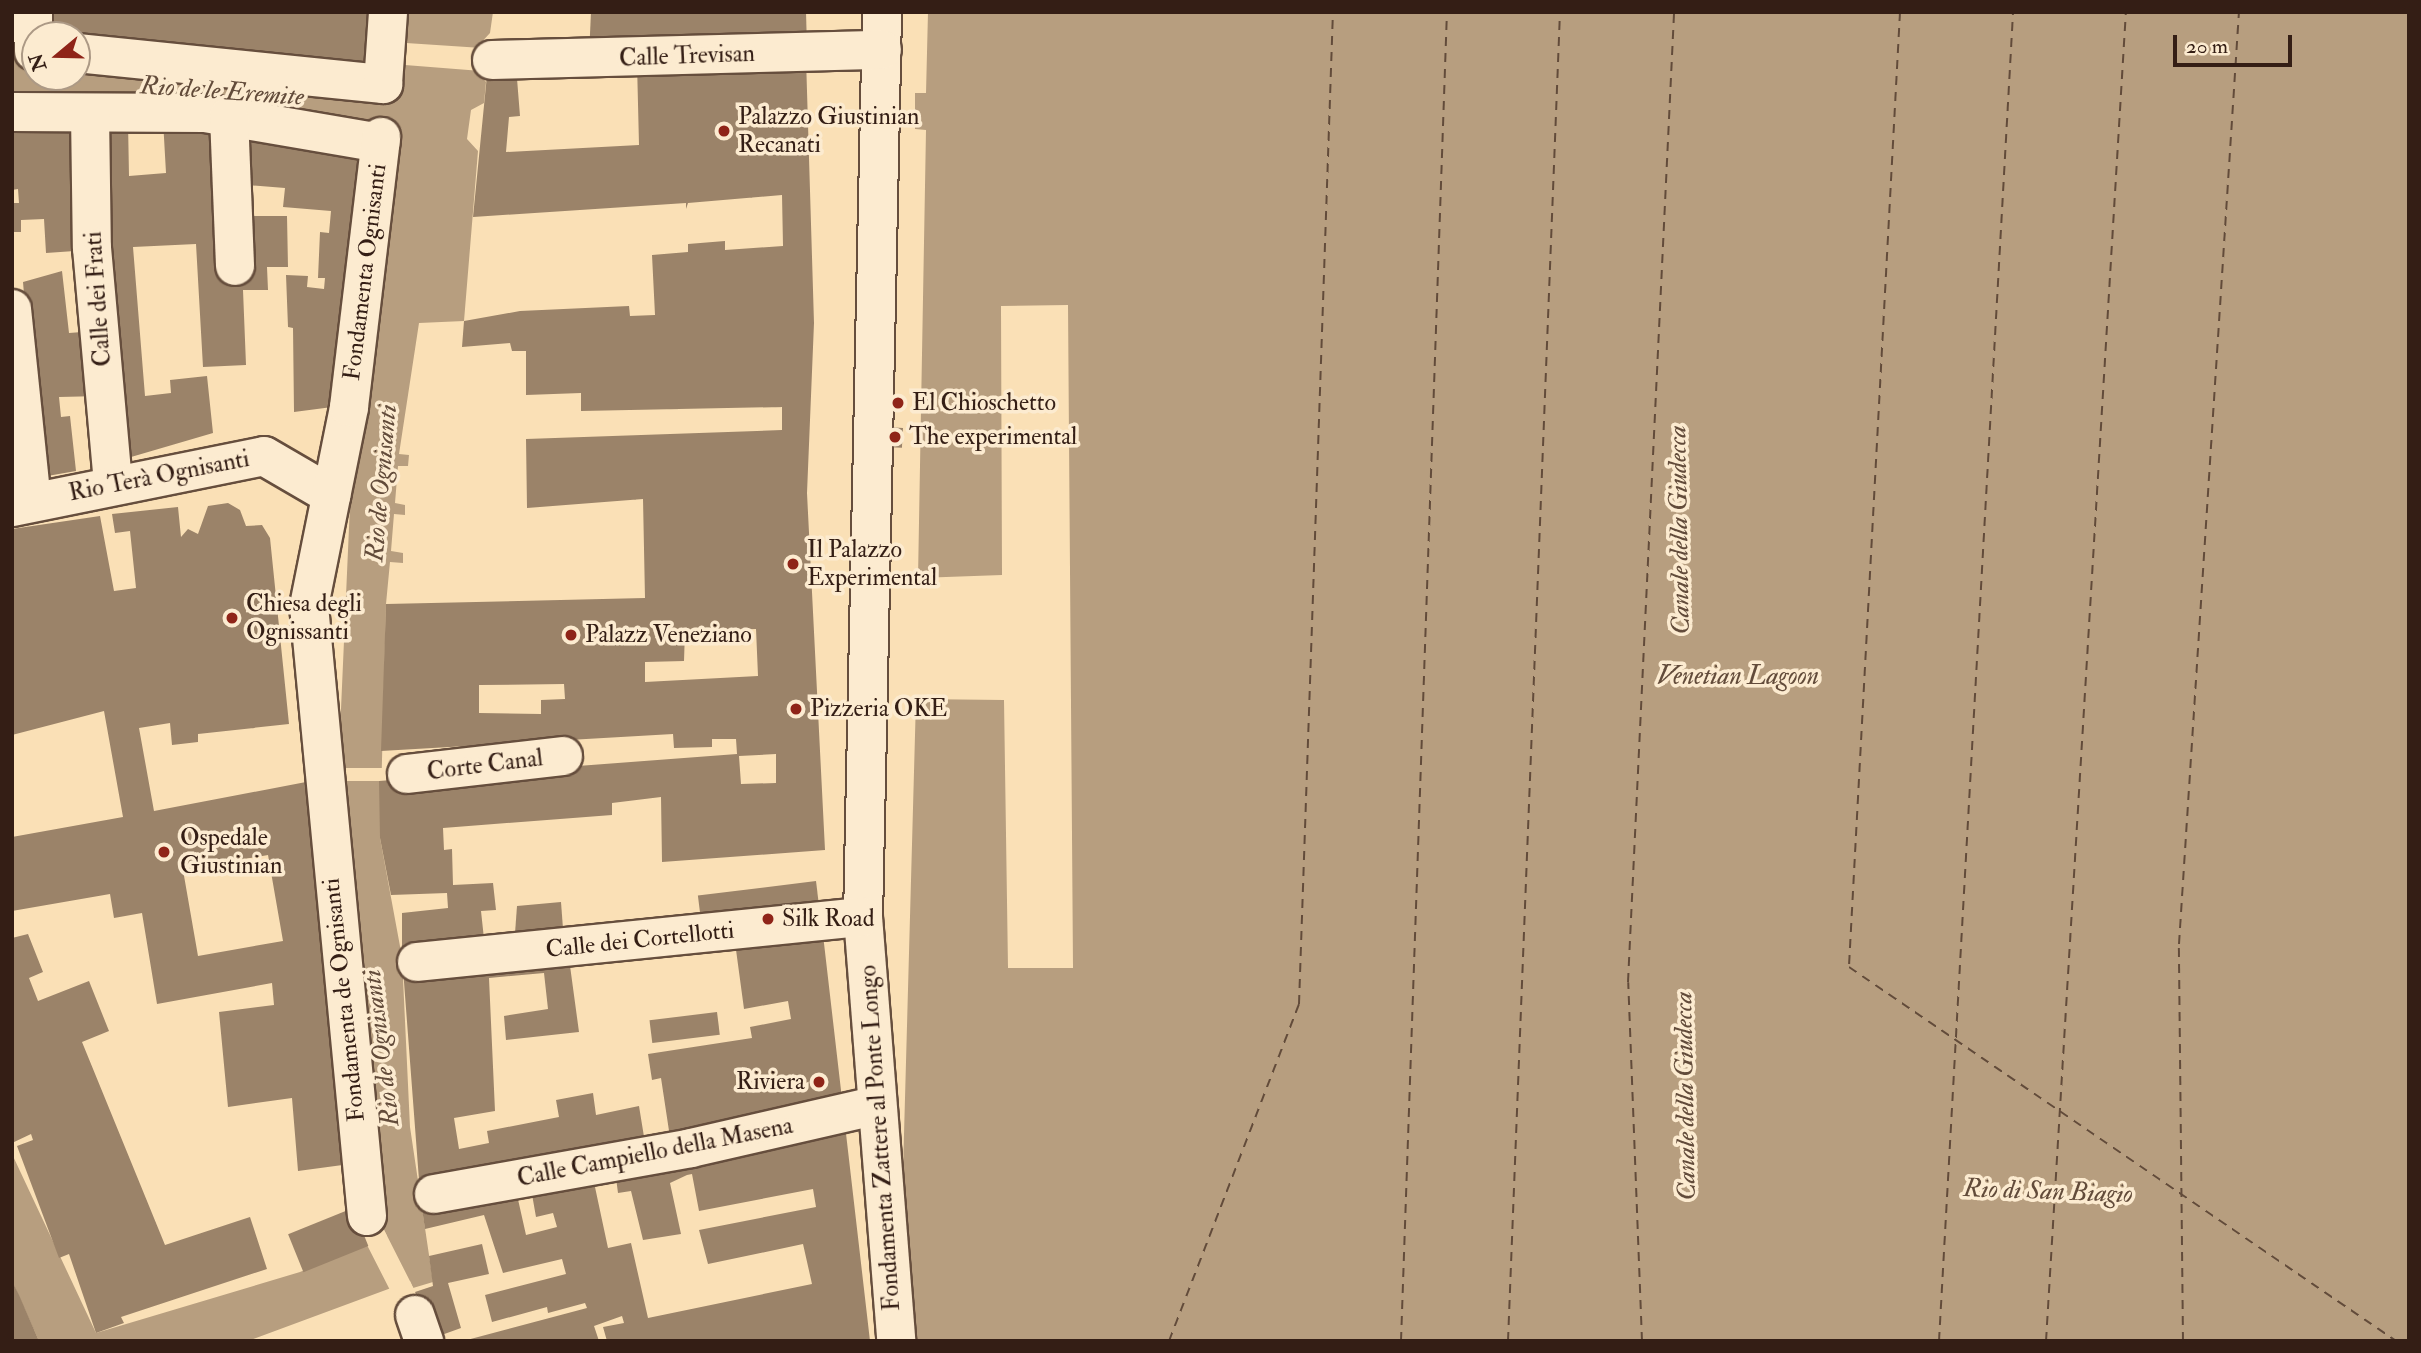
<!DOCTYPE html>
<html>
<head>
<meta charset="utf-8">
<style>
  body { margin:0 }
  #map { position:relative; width:2421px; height:1353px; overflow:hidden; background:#fae0b6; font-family:"IM FELL Double Pica",serif }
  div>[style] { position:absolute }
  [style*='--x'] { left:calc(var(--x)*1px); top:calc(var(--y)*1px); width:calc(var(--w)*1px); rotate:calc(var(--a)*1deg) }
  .water>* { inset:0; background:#b79e7f }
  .pier>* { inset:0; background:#fae0b6; transform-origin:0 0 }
  .ferry>* { height:2px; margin-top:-1px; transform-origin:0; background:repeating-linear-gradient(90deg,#624b3a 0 9px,transparent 0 16px) }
  .building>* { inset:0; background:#9b8369; transform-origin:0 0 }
  .roads { filter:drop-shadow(2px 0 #664e3d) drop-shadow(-2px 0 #664e3d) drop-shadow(0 2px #664e3d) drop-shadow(0 -2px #664e3d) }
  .minor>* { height:38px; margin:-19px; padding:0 19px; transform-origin:19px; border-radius:19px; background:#fcebd0 }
  .dots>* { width:19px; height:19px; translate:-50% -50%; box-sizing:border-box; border:4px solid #fcebd0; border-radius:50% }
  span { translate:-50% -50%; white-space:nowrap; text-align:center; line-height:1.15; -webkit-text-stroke:7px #fcebd0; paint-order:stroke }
  .street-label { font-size:24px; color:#341e15 }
  .poi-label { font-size:24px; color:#341e15 }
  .left { translate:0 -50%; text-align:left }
  .right { translate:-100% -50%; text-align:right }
  .water-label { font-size:26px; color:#624b3a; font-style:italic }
  .frame { position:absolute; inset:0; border:14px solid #341e15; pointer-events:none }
  .north { position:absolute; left:21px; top:21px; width:70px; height:70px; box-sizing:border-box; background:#fcebd0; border:2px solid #ac9985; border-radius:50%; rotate:251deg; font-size:19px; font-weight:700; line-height:28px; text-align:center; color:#341e15 }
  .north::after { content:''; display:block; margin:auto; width:24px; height:32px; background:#8f2418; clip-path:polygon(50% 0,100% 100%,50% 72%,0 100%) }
  .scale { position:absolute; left:2173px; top:35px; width:119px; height:32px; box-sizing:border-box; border:4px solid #341e15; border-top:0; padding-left:9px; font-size:21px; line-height:24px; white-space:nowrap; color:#341e15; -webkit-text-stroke:5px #fcebd0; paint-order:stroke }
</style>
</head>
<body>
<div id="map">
  <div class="water">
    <i style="clip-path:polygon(397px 12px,493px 12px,490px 33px,477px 47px,476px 71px,486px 82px,484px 103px,471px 110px,467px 139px,478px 151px,464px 321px,419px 323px,399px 454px,409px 455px,408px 466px,398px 466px,395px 503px,405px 505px,405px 515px,394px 514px,391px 551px,403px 553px,403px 563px,390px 562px,386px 604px,380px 838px,402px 957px,410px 1127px,433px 1282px,413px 1288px,410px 1281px,248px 1341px,39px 1341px,12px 1281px,12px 1154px,96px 1333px,300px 1272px,387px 1236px,375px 1212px,341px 826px,341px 709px,353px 437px,392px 149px,12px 104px,12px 58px,35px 59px,35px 77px,77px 77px,77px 61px,394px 33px)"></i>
    <i style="clip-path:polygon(928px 12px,2409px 12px,2409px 1341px,913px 1341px,902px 1207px,916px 699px,1004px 700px,1008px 968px,1073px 968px,1068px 305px,1001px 306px,1002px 575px,918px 578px,926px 130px,915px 129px,915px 93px,926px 93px)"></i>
  </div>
  <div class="pier">
    <i style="clip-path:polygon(394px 33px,406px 43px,482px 48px,481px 71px,405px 65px,392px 75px)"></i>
    <i style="left:383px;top:768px;width:13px;height:45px;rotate:90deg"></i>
    <i style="clip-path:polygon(375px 1212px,415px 1291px,408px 1285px,393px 1296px,366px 1243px,383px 1235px)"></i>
  </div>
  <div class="ferry">
    <i style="--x:1900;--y:12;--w:956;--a:93.06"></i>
    <i style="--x:1849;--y:967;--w:663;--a:34.36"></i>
    <i style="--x:1169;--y:1341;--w:361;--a:-68.9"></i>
    <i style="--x:1299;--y:1004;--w:993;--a:-88.04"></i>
    <i style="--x:1401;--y:1341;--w:1330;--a:-88.02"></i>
    <i style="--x:1508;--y:1341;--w:1330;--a:-87.76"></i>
    <i style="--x:1642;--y:1341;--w:359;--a:-92.2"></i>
    <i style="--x:1628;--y:982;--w:971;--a:-87.28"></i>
    <i style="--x:1939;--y:1341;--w:1331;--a:-86.81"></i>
    <i style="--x:2046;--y:1341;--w:1331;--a:-86.56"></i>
    <i style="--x:2183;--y:1341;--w:397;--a:-90.6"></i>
    <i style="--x:2179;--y:944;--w:934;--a:-86.32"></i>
  </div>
  <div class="building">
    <i style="clip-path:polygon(37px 12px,375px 12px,367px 80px,77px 35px,37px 35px)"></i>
    <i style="clip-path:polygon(591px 12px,806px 12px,807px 47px,589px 56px)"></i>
    <i style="clip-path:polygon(evenodd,806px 58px,814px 323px,807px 493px,825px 850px,662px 862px,661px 797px,612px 803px,612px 815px,443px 828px,444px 850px,452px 849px,453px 885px,493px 883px,496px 910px,481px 911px,485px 948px,402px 957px,402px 913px,448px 908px,447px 893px,391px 895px,380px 838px,379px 781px,737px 754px,736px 739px,712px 739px,712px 747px,674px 748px,673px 734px,381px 751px,386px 604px,645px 598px,643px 499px,527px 508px,526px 439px,782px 430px,782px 407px,581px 411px,581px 393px,526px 395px,526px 351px,512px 351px,510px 343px,462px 347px,464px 321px,520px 311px,629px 306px,630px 316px,655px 315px,652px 255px,688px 252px,688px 244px,725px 241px,725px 250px,783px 246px,782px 195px,688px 203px,686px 209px,686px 203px,473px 217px,488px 65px,516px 66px,520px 116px,509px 117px,506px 152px,639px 145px,637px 63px,806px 58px,756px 629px,758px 676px,645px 682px,645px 662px,684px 661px,685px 631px,756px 629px,806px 58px,564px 684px,565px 699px,541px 700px,541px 714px,479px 713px,479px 685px,564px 684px,806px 58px,776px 754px,776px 783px,741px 784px,739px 756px,776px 754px)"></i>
    <i style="clip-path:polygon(163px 120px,225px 127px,238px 216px,287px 216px,288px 267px,267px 267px,268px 290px,243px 290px,246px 365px,203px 367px,196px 244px,133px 247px,145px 396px,171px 393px,170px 380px,207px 376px,213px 433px,114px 462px,94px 125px,128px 122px,129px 176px,166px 173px)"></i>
    <i style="clip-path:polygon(12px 122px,86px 125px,89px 250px,46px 253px,44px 219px,21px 220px,21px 232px,12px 232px,12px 203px,19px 203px,18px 189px,12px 190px)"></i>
    <i style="clip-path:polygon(234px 128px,367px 145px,340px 406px,294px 412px,293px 328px,288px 327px,286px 275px,308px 276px,307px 287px,324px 289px,325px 278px,318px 278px,320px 232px,329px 233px,331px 211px,283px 207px,285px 188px,236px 184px)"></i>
    <i style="clip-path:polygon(62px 271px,69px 333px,95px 331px,101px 396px,59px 397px,61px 417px,70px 416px,76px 471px,36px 478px,17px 295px,24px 294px,23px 282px)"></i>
    <i style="left:886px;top:427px;width:17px;height:20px;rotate:3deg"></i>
    <i style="clip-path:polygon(evenodd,228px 503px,240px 510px,246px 526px,262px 525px,270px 538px,289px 724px,198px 734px,198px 742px,172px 745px,170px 723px,139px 728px,154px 811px,306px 782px,350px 1164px,298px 1171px,292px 1098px,228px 1107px,219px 1012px,274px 1005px,272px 983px,157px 1004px,142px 913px,114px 918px,110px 894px,12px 911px,12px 837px,123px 817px,104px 711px,12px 735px,12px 529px,100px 516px,114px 591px,136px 588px,130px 531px,115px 533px,112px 514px,178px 507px,181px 537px,188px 529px,198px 534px,208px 506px,228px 503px,268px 855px,283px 941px,198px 956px,183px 870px,268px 855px)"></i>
    <i style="left:816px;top:881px;width:41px;height:119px;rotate:83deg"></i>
    <i style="clip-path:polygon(561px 902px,564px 942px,514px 947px,517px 906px)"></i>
    <i style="clip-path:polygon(822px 926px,870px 1341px,607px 1341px,603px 1327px,624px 1323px,622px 1316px,594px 1326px,599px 1341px,463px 1341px,587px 1308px,585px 1303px,548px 1313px,547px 1307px,492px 1322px,485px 1295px,566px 1274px,562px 1259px,503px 1273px,484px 1215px,425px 1229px,421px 1202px,515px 1186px,526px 1235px,557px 1227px,553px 1213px,536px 1217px,530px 1183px,592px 1173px,608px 1248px,631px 1243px,648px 1318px,812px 1284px,803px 1244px,708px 1264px,699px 1230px,816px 1207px,813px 1189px,699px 1211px,692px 1174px,687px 1175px,670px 1183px,681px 1234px,643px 1240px,631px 1191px,618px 1193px,612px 1148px,420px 1193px,403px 969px,568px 951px,579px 1032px,506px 1040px,504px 1016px,548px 1009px,544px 973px,489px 978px,495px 1111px,454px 1118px,459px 1149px,489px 1143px,487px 1131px,559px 1117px,556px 1100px,593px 1093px,596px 1115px,639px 1106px,646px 1149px,671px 1144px,661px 1078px,652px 1080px,648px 1054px,752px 1038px,750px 1027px,791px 1019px,788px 1001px,744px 1009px,734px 935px)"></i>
    <i style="clip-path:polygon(28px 934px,43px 972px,29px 978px,38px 1001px,89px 981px,109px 1031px,82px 1042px,165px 1245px,250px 1217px,267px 1269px,121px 1317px,124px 1323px,96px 1333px,69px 1254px,59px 1258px,17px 1146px,33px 1140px,31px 1134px,12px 1143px,12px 938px)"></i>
    <i style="left:717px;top:1012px;width:23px;height:68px;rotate:83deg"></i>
    <i style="left:353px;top:1208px;width:41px;height:70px;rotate:68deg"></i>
    <i style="clip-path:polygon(482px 1244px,489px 1274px,448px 1283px,461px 1328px,436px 1337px,415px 1292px,433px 1286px,429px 1256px)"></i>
    <i style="clip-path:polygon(12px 1281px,19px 1295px,39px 1341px,12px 1341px)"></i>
  </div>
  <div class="roads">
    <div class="minor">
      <i style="--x:33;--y:12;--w:39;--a:89"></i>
      <i style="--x:882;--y:12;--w:905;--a:91.2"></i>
      <i style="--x:863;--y:917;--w:425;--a:85.5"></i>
      <i style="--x:77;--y:53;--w:308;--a:5.8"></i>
      <i style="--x:383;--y:84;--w:72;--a:-86"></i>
      <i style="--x:492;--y:60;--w:390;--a:-1.5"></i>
      <i style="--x:12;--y:112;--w:193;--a:0.3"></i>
      <i style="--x:205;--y:113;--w:178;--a:9.7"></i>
      <i style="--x:90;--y:113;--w:135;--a:89.2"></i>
      <i style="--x:92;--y:248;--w:238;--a:84.9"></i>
      <i style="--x:229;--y:116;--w:150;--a:87.7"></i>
      <i style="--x:12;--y:309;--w:193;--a:84.1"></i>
      <i style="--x:12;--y:507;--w:257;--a:-11.4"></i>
      <i style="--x:264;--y:456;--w:78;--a:30.2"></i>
      <i style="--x:407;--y:774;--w:157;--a:-6.6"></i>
      <i style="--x:417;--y:962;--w:448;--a:-5.8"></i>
      <i style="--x:434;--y:1194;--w:261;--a:-10.1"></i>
      <i style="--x:691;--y:1148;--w:189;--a:-12.9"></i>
      <i style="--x:367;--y:1216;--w:613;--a:-95.43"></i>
      <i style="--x:309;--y:606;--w:203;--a:-78.6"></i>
      <i style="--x:349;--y:407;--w:272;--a:-83.2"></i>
      <i style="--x:415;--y:1315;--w:28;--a:71"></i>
    </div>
  </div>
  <div class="dots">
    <i style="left:724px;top:131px;background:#8f2418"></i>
    <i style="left:898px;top:403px;background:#8f2418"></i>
    <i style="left:895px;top:437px;background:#8f2418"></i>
    <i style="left:793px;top:564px;background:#8f2418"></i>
    <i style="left:232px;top:618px;background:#8f2418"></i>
    <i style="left:571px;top:635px;background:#8f2418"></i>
    <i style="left:796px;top:709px;background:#8f2418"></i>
    <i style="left:164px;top:852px;background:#8f2418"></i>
    <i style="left:768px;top:919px;background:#8f2418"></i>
    <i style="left:819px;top:1082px;background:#8f2418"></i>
  </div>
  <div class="street-label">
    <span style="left:687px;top:56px;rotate:-2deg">Calle Trevisan</span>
    <span style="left:365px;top:272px;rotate:-83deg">Fondamenta Ognisanti</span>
    <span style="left:98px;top:299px;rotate:-94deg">Calle dei Frati</span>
    <span style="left:159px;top:476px;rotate:-11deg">Rio Terà Ognisanti</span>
    <span style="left:485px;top:765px;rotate:-7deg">Corte Canal</span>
    <span style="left:640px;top:940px;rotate:-6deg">Calle dei Cortellotti</span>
    <span style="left:344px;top:1000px;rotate:-96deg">Fondamenta de Ognisanti</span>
    <span style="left:880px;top:1138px;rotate:-94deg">Fondamenta Zattere al Ponte Longo</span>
    <span style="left:655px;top:1152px;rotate:-11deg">Calle Campiello della Masena</span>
  </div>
  <div class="poi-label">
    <span class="left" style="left:738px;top:131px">Palazzo Giustinian<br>Recanati</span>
    <span class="left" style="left:912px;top:403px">El Chioschetto</span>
    <span class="left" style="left:909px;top:437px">The experimental</span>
    <span class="left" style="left:807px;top:564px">Il Palazzo<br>Experimental</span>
    <span class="left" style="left:246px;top:618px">Chiesa degli<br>Ognissanti</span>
    <span class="left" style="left:585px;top:635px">Palazz Veneziano</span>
    <span class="left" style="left:810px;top:709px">Pizzeria OKE</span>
    <span class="left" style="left:180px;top:852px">Ospedale<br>Giustinian</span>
    <span class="left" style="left:782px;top:919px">Silk Road</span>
    <span class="right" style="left:805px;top:1082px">Riviera</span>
  </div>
  <div class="water-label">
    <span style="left:222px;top:92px;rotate:4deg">Rio de le Eremite</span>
    <span style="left:382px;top:483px;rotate:-85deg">Rio de Ognisanti</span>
    <span style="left:1680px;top:530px;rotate:-91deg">Canale della Giudecca</span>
    <span style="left:1738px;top:677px">Venetian Lagoon</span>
    <span style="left:382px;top:1048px;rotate:-97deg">Rio de Ognisanti</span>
    <span style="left:1686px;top:1096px;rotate:-91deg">Canale della Giudecca</span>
    <span style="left:2048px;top:1192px;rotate:2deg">Rio di San Biagio</span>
  </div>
  <div class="frame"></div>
  <div class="north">N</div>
  <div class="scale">20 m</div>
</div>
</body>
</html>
